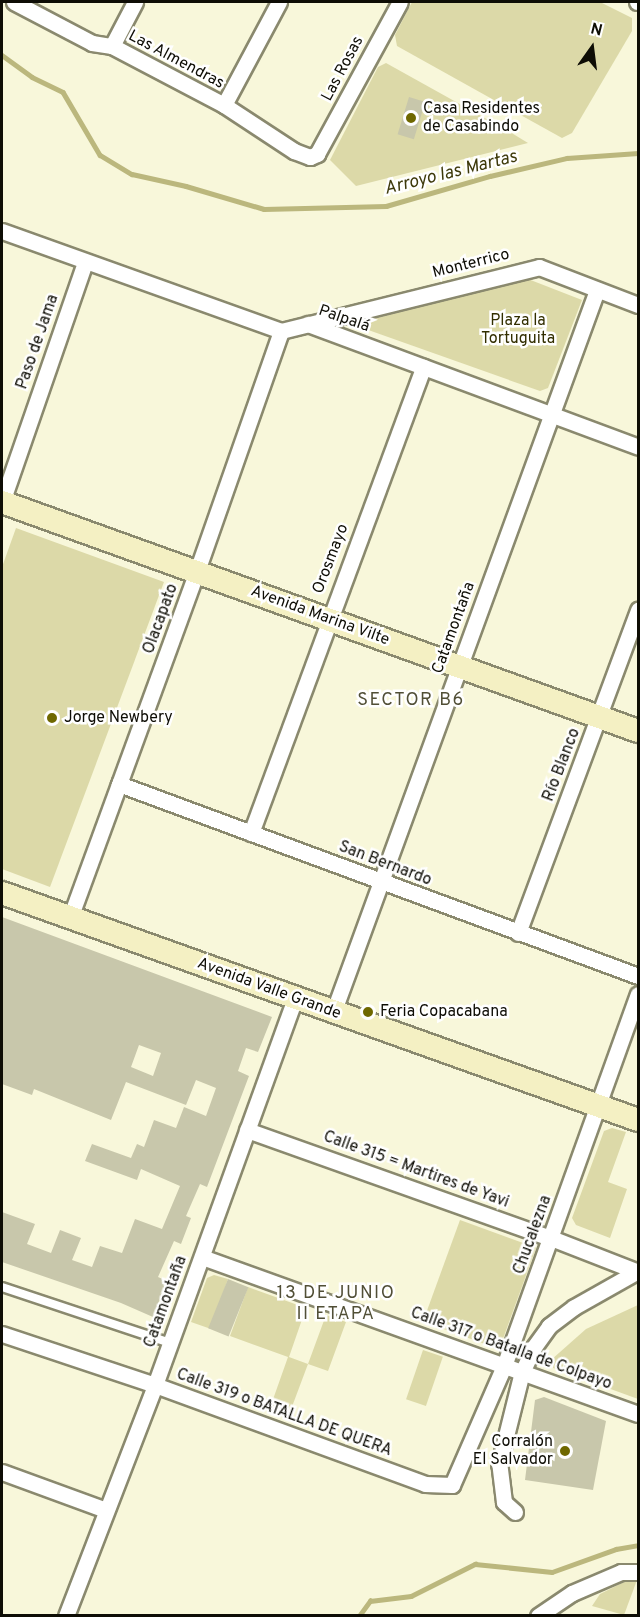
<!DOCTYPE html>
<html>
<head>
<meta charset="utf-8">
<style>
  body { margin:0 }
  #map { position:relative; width:640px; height:1617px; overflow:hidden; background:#f8f7da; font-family:Overpass,sans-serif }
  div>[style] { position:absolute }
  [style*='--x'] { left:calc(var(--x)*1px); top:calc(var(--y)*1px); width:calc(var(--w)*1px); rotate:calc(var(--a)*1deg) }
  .green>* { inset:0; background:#dcd9a8; transform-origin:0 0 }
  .stream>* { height:4.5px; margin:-2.25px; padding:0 2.25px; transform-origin:2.25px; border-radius:2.25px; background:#bbb77d }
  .building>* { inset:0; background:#c8c7ab; transform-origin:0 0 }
  .roads { filter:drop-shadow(2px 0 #8a896e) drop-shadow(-2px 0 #8a896e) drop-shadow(0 2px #8a896e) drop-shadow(0 -2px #8a896e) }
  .lane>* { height:8px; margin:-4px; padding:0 4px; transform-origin:4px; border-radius:4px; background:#fff }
  .street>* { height:15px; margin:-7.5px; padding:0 7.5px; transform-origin:7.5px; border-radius:7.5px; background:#fff }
  .secondary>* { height:22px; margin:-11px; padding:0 11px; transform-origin:11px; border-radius:11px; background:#f4f0c3 }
  .dots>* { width:16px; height:16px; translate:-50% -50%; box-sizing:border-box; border:3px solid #fff; border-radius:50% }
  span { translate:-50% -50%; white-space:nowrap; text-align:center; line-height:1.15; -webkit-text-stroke:5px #fff; paint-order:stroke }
  .street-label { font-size:16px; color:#0e0d05 }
  .poi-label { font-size:16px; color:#0e0d05 }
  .left { translate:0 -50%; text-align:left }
  .right { translate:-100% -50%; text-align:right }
  .park-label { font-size:16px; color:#322e00 }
  .water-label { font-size:18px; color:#3d390a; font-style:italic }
  .neighbourhood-label { font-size:18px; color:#514f36; letter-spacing:1.5px }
  .frame { position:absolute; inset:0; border:3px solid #0e0d05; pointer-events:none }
  .north { position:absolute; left:562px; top:18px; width:60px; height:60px; -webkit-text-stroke:4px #fff; paint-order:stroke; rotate:14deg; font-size:16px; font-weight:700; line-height:24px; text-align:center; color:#0e0d05 }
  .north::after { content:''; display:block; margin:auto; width:21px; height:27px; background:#0e0d05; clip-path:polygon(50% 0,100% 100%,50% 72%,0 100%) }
</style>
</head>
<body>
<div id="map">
  <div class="green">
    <i style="clip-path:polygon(412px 2px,600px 2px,632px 18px,632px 31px,572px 133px,562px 138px,397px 46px,395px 35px)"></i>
    <i style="clip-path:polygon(386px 63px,510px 132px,528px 143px,356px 186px,330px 160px,378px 67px)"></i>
    <i style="clip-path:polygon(528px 279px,582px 300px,548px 388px,540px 391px,357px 326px,357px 323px)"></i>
    <i style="clip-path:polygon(16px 528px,164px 582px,50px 887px,2px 869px,2px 567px)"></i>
    <i style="clip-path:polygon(612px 1128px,626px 1132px,608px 1182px,627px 1189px,610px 1238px,576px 1225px,572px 1218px,604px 1131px)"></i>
    <i style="left:460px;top:1220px;width:81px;height:108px;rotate:20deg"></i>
    <i style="clip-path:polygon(214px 1275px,228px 1279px,211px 1329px,191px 1322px,207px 1278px)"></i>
    <i style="clip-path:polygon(248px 1287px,306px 1308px,289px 1357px,308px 1364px,326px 1315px,346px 1322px,328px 1371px,308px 1364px,290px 1412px,271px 1405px,288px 1357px,230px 1336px)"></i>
    <i style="clip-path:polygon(638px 1305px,638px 1399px,553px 1368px,551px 1360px,586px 1329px)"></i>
    <i style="left:423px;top:1350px;width:21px;height:52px;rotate:19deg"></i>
    <i style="clip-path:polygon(630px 1579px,637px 1580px,624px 1615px,592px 1606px,600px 1594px)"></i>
  </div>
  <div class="stream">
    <i style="--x:2;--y:55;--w:37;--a:36"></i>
    <i style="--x:32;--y:77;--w:34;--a:26"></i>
    <i style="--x:63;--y:92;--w:73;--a:59.6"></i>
    <i style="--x:100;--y:155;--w:37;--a:31"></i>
    <i style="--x:132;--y:174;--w:55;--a:12.5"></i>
    <i style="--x:186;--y:186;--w:81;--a:16.4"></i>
    <i style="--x:264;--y:209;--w:122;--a:-1.4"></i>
    <i style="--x:386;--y:206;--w:108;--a:-16.1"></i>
    <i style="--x:490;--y:176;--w:79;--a:-13.2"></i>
    <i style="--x:567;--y:158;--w:71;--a:-4"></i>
    <i style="--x:359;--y:1616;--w:19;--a:-54"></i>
    <i style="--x:370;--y:1601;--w:41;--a:-7"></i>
    <i style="--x:411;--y:1596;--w:72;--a:-26.6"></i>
    <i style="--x:475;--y:1564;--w:77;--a:5.9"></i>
    <i style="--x:552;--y:1572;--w:68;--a:-19.8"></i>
    <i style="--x:616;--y:1549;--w:22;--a:-10"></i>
  </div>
  <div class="building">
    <i style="left:409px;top:97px;width:17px;height:39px;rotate:17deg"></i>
    <i style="clip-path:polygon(evenodd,2px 917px,272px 1017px,258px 1052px,246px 1048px,238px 1071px,249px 1076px,207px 1187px,200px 1184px,186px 1216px,191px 1218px,181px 1244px,174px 1241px,158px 1277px,167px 1281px,153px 1317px,121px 1303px,2px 1262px,2px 1212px,35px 1224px,27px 1244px,51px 1253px,60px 1230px,81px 1238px,72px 1260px,92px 1267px,100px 1246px,122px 1253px,135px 1219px,162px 1229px,180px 1186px,141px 1169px,137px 1180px,85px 1161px,92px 1144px,131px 1158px,137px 1144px,144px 1147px,154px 1120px,176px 1128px,184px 1107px,206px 1116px,216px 1088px,196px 1080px,186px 1105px,126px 1082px,111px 1120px,34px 1089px,32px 1095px,2px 1084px,2px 917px,139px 1045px,161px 1053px,153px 1076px,131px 1067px,139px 1045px)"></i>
    <i style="left:228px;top:1279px;width:22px;height:53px;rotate:22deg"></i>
    <i style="clip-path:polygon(544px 1397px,606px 1421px,593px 1490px,525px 1480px,535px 1400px)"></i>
  </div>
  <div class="roads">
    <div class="lane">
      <i style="--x:2;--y:1287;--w:177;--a:18.4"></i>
    </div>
    <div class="street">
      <i style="--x:14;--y:2;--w:88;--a:27.7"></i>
      <i style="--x:92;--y:43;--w:20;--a:9"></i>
      <i style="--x:112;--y:46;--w:127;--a:27.8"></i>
      <i style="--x:224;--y:105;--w:84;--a:33.3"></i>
      <i style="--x:294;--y:151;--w:17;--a:21"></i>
      <i style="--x:310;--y:157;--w:8;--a:-23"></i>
      <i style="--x:317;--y:154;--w:173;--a:-61.4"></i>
      <i style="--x:637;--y:2;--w:1;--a:0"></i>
      <i style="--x:112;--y:46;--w:50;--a:-62.4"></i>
      <i style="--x:224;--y:105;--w:117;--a:-61.9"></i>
      <i style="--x:2;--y:231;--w:296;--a:19.7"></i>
      <i style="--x:281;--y:331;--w:266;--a:-13.9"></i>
      <i style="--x:539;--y:267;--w:106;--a:21"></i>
      <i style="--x:308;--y:324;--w:352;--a:20.4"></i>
      <i style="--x:2;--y:502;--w:254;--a:-70.9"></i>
      <i style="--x:119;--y:784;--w:553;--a:20.3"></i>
      <i style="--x:251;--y:833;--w:497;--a:-69.7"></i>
      <i style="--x:70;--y:918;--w:370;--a:-69.9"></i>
      <i style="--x:197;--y:571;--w:254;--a:-70.7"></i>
      <i style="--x:518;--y:933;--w:345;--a:-69.6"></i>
      <i style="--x:333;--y:1013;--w:770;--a:-69.94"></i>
      <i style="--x:247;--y:1130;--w:323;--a:19.6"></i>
      <i style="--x:551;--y:1238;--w:93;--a:21.3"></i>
      <i style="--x:202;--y:1257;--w:463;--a:19.8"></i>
      <i style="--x:2;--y:1334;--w:161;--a:18.4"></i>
      <i style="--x:155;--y:1385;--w:288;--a:20.1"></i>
      <i style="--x:425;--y:1484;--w:27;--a:2"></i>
      <i style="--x:452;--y:1485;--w:130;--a:-66.4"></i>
      <i style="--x:504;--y:1366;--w:395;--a:-70.2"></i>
      <i style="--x:2;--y:1472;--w:111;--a:20.1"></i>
      <i style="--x:515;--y:1512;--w:15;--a:-138"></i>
      <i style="--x:504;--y:1502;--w:38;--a:-97"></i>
      <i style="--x:499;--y:1464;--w:95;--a:-76"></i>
      <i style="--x:522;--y:1372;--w:28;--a:-64"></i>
      <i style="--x:534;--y:1347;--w:26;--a:-54"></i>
      <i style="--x:549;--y:1326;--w:31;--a:-37"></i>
      <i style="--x:574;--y:1307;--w:73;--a:-29.4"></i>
      <i style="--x:66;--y:1616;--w:248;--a:-68.9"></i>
      <i style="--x:155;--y:1385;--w:411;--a:-70.1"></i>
      <i style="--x:538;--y:1616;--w:41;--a:-34.1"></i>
      <i style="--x:572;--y:1593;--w:53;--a:-23.2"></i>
      <i style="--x:621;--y:1572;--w:17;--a:0"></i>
    </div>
    <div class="secondary">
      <i style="--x:2;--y:502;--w:676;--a:19.8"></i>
      <i style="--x:2;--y:893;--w:675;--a:19.64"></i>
    </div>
  </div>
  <div class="dots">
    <i style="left:411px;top:118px;background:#6f6800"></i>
    <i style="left:52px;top:718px;background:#6f6800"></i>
    <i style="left:368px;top:1012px;background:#6f6800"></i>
    <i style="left:565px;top:1451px;background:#6f6800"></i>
  </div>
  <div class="street-label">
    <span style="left:176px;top:60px;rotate:28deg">Las Almendras</span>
    <span style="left:343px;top:69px;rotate:-62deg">Las Rosas</span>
    <span style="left:471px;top:264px;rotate:-14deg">Monterrico</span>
    <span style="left:344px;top:319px;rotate:19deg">Palpalá</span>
    <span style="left:38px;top:342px;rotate:-71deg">Paso de Jama</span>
    <span style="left:331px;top:559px;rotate:-69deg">Orosmayo</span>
    <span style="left:320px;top:616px;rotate:20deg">Avenida Marina Vilte</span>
    <span style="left:161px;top:619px;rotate:-70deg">Olacapato</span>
    <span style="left:454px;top:628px;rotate:-70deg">Catamontaña</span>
    <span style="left:562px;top:765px;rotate:-69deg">Río Blanco</span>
    <span style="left:385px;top:864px;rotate:21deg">San Bernardo</span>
    <span style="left:269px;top:989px;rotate:20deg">Avenida Valle Grande</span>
    <span style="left:416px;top:1170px;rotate:20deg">Calle 315 = Martires de Yavi</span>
    <span style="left:533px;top:1235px;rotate:-70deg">Chucalezna</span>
    <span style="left:166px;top:1302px;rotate:-70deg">Catamontaña</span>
    <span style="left:511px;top:1349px;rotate:20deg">Calle 317 o Batalla de Colpayo</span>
    <span style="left:284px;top:1413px;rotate:20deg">Calle 319 o BATALLA DE QUERA</span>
  </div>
  <div class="poi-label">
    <span class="left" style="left:423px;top:118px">Casa Residentes<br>de Casabindo</span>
    <span class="left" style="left:64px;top:718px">Jorge Newbery</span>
    <span class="left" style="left:380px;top:1012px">Feria Copacabana</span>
    <span class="right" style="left:553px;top:1451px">Corralón<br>El Salvador</span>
  </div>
  <div class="park-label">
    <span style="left:518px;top:330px">Plaza la<br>Tortuguita</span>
  </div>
  <div class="water-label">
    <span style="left:451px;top:174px;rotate:-14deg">Arroyo las Martas</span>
  </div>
  <div class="neighbourhood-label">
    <span style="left:411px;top:701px">SECTOR B6</span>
    <span style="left:336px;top:1305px">13 DE JUNIO<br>II ETAPA</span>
  </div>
  <div class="frame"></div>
  <div class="north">N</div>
</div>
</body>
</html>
